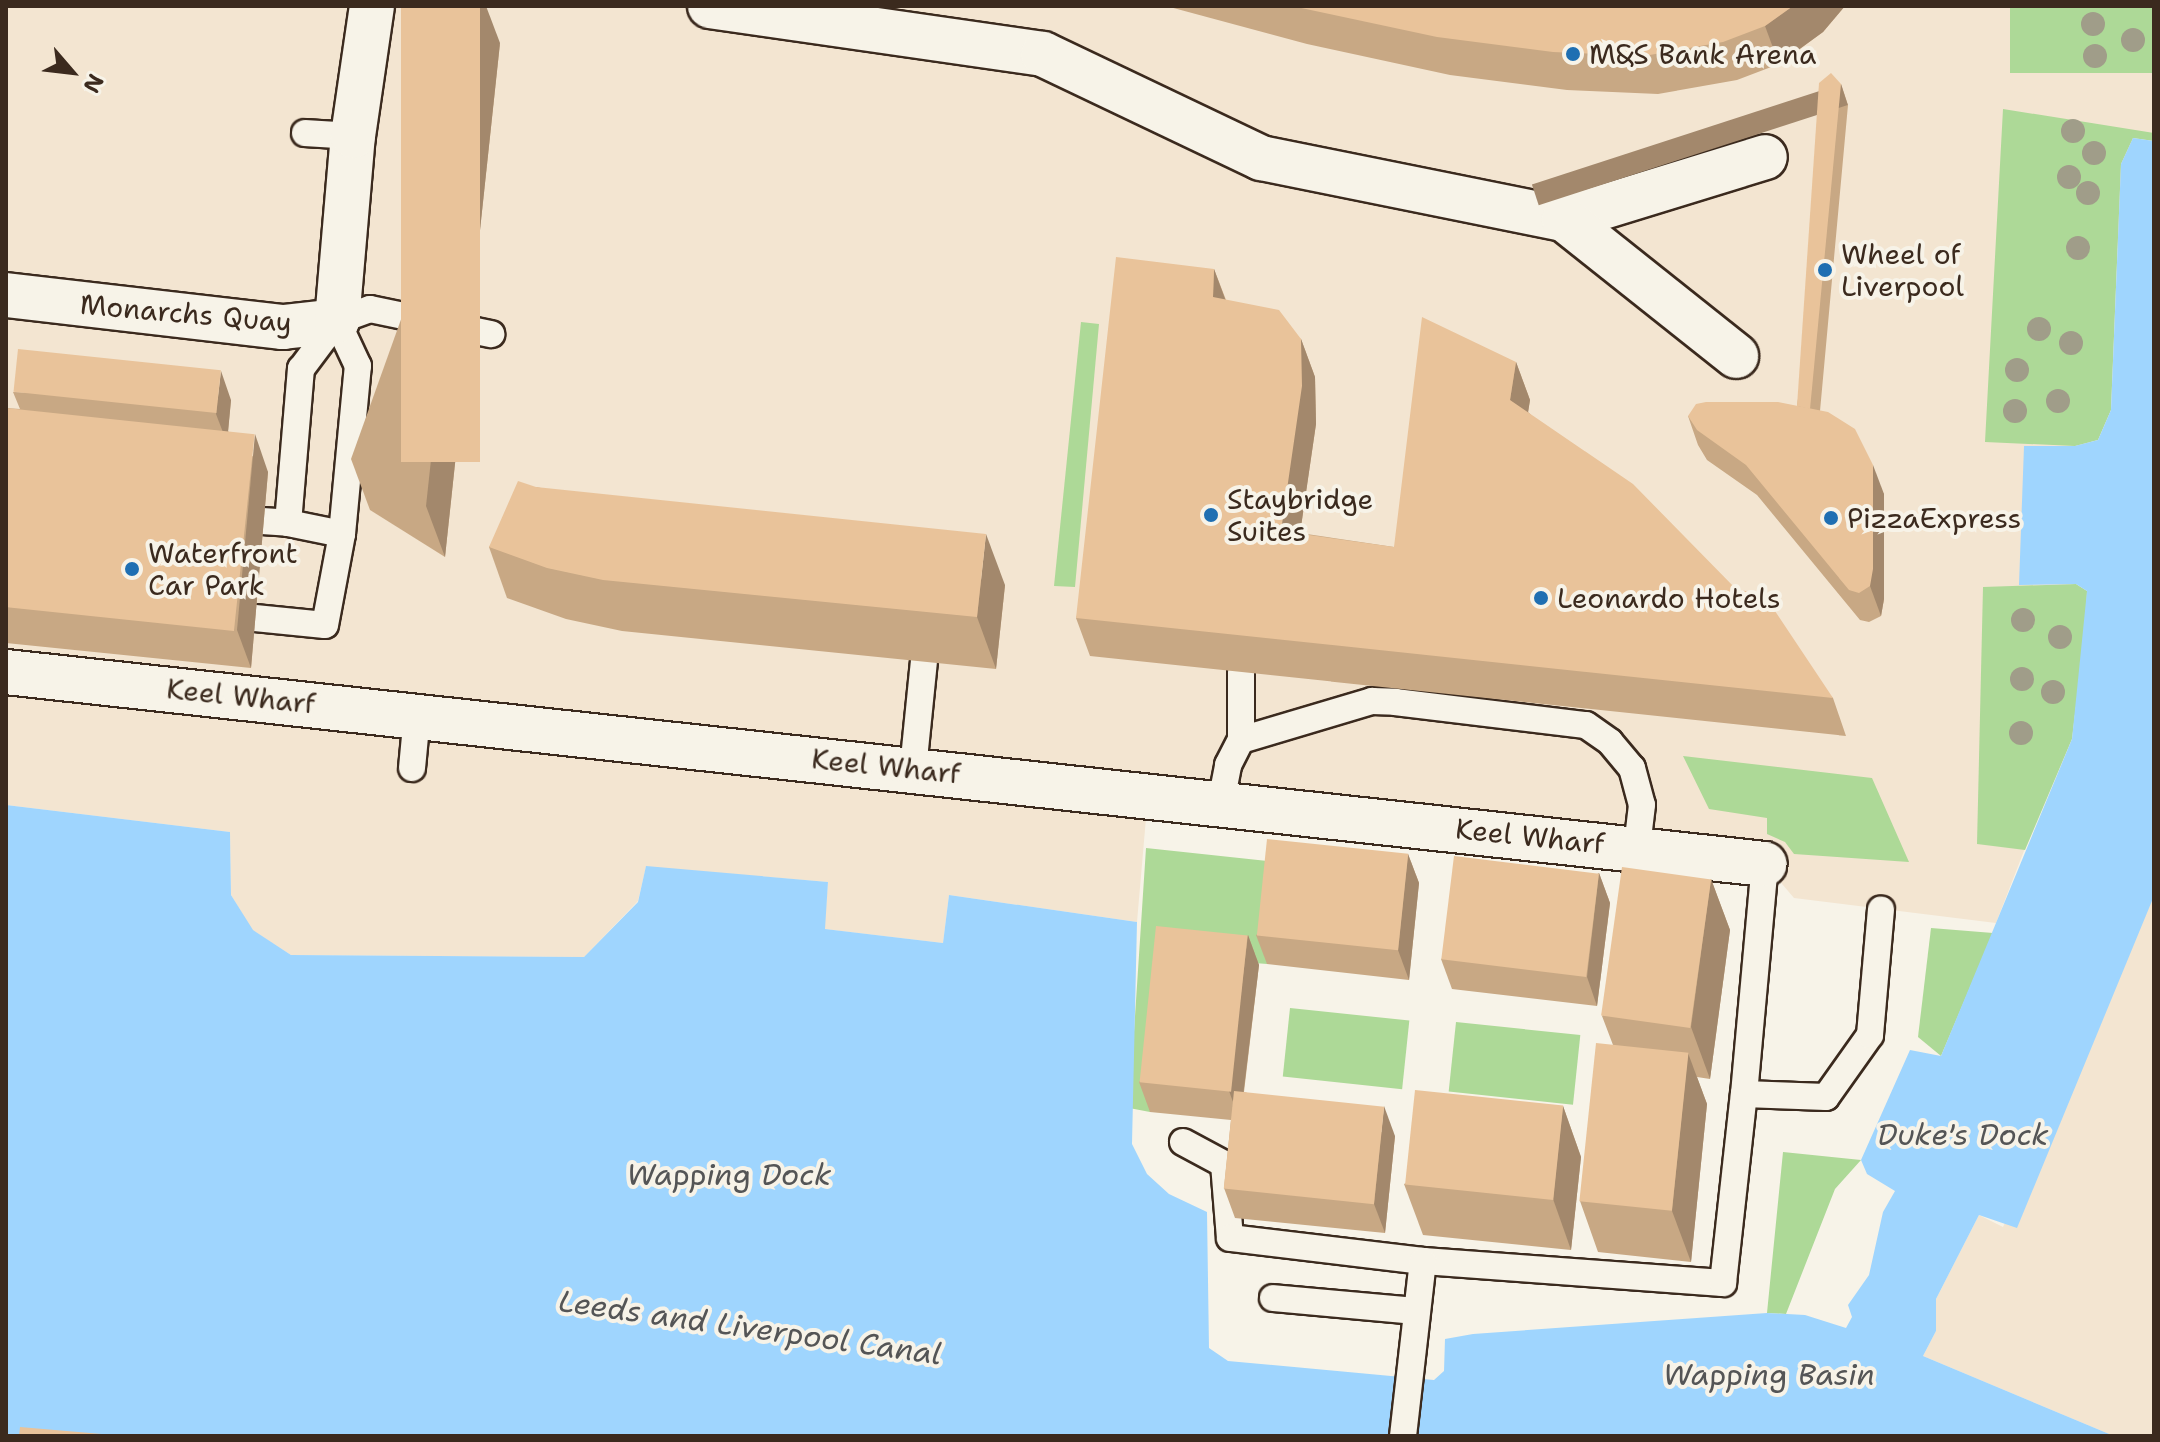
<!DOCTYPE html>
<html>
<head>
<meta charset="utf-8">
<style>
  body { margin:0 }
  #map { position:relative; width:2160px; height:1442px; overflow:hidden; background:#f7f3e8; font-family:"Shantell Sans",sans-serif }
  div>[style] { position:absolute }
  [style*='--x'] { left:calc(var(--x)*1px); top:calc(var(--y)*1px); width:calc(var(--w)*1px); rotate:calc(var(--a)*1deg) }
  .built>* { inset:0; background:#f3e5d1 }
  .green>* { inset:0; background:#add997; transform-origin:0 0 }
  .water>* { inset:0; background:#9fd5fe }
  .roads { filter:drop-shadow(2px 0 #3b2a1e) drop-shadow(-2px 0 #3b2a1e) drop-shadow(0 2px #3b2a1e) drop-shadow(0 -2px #3b2a1e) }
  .lane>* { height:26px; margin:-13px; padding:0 13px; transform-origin:13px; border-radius:13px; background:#f7f3e8 }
  .street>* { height:44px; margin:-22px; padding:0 22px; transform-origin:22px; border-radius:22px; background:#f7f3e8 }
  .trees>* { width:24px; height:24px; margin:-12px; border-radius:50%; background:#a09d89 }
  .wall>* { inset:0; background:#c8a884 }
  .shaded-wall>* { inset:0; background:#a3886c; transform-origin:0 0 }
  .building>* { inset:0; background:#e9c39a; transform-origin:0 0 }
  .dots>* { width:22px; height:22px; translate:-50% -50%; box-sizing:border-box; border:4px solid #f7f3e8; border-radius:50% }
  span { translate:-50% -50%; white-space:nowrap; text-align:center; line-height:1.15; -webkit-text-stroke:8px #f7f3e8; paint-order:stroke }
  .poi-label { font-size:28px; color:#3b2a1e }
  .left { translate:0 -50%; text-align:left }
  .street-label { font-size:28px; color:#3b2a1e }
  .water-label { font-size:30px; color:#545556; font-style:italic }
  .frame { position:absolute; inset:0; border:8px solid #3b2a1e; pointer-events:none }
  .north { position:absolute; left:32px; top:32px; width:80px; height:80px; -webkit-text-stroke:6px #f7f3e8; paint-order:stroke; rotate:118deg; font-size:22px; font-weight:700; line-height:32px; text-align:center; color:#3b2a1e }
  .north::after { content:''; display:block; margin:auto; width:28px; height:36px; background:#3b2a1e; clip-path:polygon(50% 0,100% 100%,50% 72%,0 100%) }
</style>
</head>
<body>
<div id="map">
  <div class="built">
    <i style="clip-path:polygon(6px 6px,2154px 6px,2154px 141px,2133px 138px,2034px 825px,1996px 923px,1794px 898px,1765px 864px,1148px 795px,1137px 922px,949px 895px,943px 943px,824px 929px,828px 882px,646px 867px,638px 901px,584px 957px,291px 955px,252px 930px,231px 895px,230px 832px,6px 805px)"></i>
    <i style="clip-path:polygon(2154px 896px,2154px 1436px,2114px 1436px,1923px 1356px,1936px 1331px,1936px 1299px,1979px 1215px,2003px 1227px)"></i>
  </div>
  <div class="green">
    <i style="left:2010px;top:6px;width:144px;height:67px"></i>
    <i style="clip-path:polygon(2003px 109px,2154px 133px,2154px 141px,2133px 138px,2121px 164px,2111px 410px,2098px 440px,2075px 446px,1985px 442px)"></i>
    <i style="clip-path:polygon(1081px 322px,1099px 324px,1075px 587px,1054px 586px)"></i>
    <i style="clip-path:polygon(2076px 584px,2087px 591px,2086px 623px,2072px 739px,2025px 850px,1977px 844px,1983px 587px)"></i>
    <i style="clip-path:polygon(1683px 756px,1872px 778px,1909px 862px,1794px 854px,1785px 842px,1767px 834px,1767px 818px,1709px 809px)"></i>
    <i style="clip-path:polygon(1146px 848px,1276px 862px,1278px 868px,1267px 964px,1166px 956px,1150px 1112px,1129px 1108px)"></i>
    <i style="clip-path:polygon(1931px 928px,1993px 933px,1941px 1056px,1918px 1037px)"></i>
    <i style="left:1290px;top:1008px;width:120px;height:69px;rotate:6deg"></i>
    <i style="left:1456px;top:1022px;width:125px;height:70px;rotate:6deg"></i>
    <i style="clip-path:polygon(1783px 1152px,1861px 1160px,1835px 1189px,1786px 1314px,1767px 1313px)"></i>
  </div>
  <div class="water">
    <i style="clip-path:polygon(2133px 138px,2154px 141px,2154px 896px,2017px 1228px,1979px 1215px,1936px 1299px,1936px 1331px,1923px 1356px,2114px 1436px,6px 1436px,6px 805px,230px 832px,231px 895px,253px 930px,291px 955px,584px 957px,638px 902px,646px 866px,828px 882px,825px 929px,943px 943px,949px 895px,1137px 922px,1132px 1144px,1147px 1174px,1169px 1194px,1207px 1212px,1209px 1348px,1228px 1361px,1434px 1380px,1444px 1371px,1445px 1339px,1473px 1334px,1767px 1313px,1805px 1315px,1846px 1328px,1852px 1317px,1848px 1305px,1869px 1275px,1883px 1212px,1895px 1191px,1867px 1174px,1861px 1160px,1910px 1050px,1941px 1056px,2072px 739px,2087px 591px,2076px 584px,2019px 585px,2024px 446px,2075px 446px,2098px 440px,2111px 410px,2121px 164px)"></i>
  </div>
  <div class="roads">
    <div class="lane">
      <i style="--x:305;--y:133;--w:48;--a:3.6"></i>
      <i style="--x:262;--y:521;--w:26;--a:4"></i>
      <i style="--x:288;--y:523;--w:155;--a:-85.2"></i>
      <i style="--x:301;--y:369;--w:60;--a:-53.1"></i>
      <i style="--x:337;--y:321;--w:35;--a:-20"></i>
      <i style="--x:370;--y:309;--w:124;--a:11.7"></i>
      <i style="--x:288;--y:523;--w:55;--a:11.5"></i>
      <i style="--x:255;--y:618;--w:70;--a:5.7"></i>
      <i style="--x:325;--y:625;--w:93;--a:-79.4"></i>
      <i style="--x:342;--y:534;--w:169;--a:-84.6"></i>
      <i style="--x:358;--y:366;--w:50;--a:-115"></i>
      <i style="--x:1241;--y:740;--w:68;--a:-90"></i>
      <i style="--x:412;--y:768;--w:53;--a:-84.6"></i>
      <i style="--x:913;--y:769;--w:109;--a:-84.2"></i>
      <i style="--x:1221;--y:802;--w:38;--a:-79"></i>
      <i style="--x:1228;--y:765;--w:28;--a:-63"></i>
      <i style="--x:1241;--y:740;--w:137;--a:-16.6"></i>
      <i style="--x:1372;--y:701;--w:23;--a:2"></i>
      <i style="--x:1395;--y:702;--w:192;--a:6.9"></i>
      <i style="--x:1586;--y:725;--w:29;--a:35"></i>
      <i style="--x:1610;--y:742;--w:34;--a:50"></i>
      <i style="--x:1632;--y:768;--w:38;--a:75"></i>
      <i style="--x:1642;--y:805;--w:42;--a:96.8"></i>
      <i style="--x:1744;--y:1094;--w:231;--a:-84.8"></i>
      <i style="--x:1183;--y:1142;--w:47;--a:28.2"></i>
      <i style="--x:1224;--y:1164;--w:74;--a:85.4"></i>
      <i style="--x:1230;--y:1238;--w:194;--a:6.8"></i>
      <i style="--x:1423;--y:1261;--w:301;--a:4.2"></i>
      <i style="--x:1723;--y:1283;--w:190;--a:-83.7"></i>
      <i style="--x:1744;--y:1094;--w:82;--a:2.1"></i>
      <i style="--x:1826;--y:1097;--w:76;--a:-54.6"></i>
      <i style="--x:1870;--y:1035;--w:126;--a:-85"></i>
      <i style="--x:1273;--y:1298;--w:144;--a:5.2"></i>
      <i style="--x:1403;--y:1436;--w:176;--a:-83.5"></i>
    </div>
    <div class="street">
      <i style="--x:710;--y:6;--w:336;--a:8.2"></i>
      <i style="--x:1043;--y:54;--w:242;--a:25.5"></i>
      <i style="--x:1261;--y:158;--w:309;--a:11.4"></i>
      <i style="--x:1564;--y:219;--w:210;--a:-17.1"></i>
      <i style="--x:1564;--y:219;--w:220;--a:38.5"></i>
      <i style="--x:6;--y:295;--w:279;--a:6.6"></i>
      <i style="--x:283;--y:327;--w:54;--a:-6.3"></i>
      <i style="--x:337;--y:321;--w:186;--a:-85.1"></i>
      <i style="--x:353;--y:136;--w:131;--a:-81.7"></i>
      <i style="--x:6;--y:672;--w:1769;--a:6.23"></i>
    </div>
  </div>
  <div class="trees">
    <i style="left:2093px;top:24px"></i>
    <i style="left:2133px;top:40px"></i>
    <i style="left:2095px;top:56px"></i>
    <i style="left:2073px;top:131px"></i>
    <i style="left:2094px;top:153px"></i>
    <i style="left:2069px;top:177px"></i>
    <i style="left:2088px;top:193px"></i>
    <i style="left:2078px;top:248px"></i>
    <i style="left:2039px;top:329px"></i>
    <i style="left:2071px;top:343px"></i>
    <i style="left:2017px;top:370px"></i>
    <i style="left:2058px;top:401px"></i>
    <i style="left:2015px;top:411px"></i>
    <i style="left:2023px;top:620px"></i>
    <i style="left:2060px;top:637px"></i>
    <i style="left:2022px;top:679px"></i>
    <i style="left:2053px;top:692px"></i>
    <i style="left:2021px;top:733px"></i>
  </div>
  <div class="wall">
    <i style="clip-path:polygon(1166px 6px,1845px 6px,1823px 32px,1779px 64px,1737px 80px,1658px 94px,1567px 90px,1450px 75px,1307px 44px)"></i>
    <i style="clip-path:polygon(500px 43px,445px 557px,370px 510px,351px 459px)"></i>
    <i style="clip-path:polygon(1841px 84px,1848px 105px,1820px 411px,1884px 494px,1884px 599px,1881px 616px,1869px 622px,1860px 620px,1757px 495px,1707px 460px,1698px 445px,1688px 416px,1797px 406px)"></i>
    <i style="clip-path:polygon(1214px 269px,1226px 300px,1301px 339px,1315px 377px,1316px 424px,1300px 533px,1394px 547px,1516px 362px,1530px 400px,1528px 412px,1833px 698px,1846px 736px,1090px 656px,1076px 618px)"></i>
    <i style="clip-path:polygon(13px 392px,231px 400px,228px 431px,268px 472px,251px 668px,6px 643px,6px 408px,20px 409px)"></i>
    <i style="clip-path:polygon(536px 487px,1005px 585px,996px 669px,622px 631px,566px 619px,507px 598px,489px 547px)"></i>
    <i style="clip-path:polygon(1408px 854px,1419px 883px,1409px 980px,1267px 964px,1256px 935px)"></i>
    <i style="clip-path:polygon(1599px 873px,1610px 903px,1597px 1006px,1452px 989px,1441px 959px)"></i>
    <i style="clip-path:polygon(1711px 879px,1730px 930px,1710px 1079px,1697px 1077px,1707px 1104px,1691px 1262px,1598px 1252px,1580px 1201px,1613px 1045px,1602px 1016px)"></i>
    <i style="clip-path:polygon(1248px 935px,1259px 965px,1244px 1092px,1395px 1136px,1385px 1233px,1235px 1218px,1224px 1188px,1231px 1120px,1150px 1112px,1139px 1082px)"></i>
    <i style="clip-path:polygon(1563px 1106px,1581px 1157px,1571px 1250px,1423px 1235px,1404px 1184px)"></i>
  </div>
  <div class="shaded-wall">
    <i style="clip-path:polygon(480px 6px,486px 6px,500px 43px,445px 557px,426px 506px)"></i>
    <i style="clip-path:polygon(1793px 6px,1845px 6px,1823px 32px,1779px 64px,1765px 26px)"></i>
    <i style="left:1841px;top:84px;width:22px;height:325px;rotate:72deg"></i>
    <i style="clip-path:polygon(1214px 269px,1228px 307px,1213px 297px)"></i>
    <i style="clip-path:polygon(1301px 339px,1315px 377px,1316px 424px,1295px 568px,1281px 531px)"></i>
    <i style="clip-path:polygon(1516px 362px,1530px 400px,1524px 438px,1510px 400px)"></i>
    <i style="clip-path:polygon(221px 371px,231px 400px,227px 443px,216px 414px)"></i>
    <i style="clip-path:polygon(255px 434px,268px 472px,251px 668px,237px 630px)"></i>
    <i style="clip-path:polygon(1873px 465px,1884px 494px,1884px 599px,1881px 616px,1870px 586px)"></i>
    <i style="clip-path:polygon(986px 534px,1005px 585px,996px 669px,977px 617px)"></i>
    <i style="clip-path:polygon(1408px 854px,1419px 883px,1409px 980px,1398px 950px)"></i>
    <i style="clip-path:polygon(1599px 873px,1610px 903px,1597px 1006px,1587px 977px)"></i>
    <i style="clip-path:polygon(1711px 879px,1730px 930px,1710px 1079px,1691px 1027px)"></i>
    <i style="clip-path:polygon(1248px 935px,1259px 965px,1240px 1121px,1229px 1091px)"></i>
    <i style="clip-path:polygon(1688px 1053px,1707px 1104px,1691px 1262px,1672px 1211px)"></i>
    <i style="clip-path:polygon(1384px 1106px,1395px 1136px,1385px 1233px,1374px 1204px)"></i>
    <i style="clip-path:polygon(1563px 1106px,1581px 1157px,1571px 1250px,1553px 1199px)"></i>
  </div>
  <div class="building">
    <i style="left:401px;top:6px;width:79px;height:456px"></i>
    <i style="clip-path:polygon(1292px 6px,1793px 6px,1765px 26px,1723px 42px,1644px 56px,1553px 52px,1437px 37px)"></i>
    <i style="clip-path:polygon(1831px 73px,1841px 84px,1810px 409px,1797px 406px,1819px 83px)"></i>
    <i style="clip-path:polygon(1116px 257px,1214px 269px,1213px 297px,1279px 310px,1301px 339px,1302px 386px,1281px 531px,1394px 547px,1422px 317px,1516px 362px,1510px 400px,1633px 484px,1737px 590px,1763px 593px,1833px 698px,1076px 618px)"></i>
    <i style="left:18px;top:349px;width:204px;height:43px;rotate:6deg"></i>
    <i style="clip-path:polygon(1706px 402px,1778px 402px,1828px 412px,1855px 429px,1873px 465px,1873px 569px,1870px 586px,1859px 593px,1849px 590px,1746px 465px,1697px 430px,1688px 416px,1696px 404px)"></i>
    <i style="left:6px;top:408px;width:250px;height:198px;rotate:6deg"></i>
    <i style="clip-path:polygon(518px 481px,536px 487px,986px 534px,977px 617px,603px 580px,547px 568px,489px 547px)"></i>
    <i style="left:1267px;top:839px;width:142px;height:97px;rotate:6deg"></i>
    <i style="left:1454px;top:856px;width:146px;height:104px;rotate:7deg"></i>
    <i style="left:1622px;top:867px;width:90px;height:150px;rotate:8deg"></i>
    <i style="left:1156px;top:926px;width:92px;height:157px;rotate:6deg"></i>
    <i style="left:1596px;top:1043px;width:93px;height:159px;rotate:6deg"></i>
    <i style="left:1415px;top:1090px;width:149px;height:95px;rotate:6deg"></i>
    <i style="left:1234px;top:1091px;width:151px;height:98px;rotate:6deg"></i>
    <i style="clip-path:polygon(20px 1427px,125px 1436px,19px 1436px)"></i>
  </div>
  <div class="dots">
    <i style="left:1573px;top:54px;background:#1f6fb2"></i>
    <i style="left:1825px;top:270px;background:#1f6fb2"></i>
    <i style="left:1211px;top:515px;background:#1f6fb2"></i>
    <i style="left:1831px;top:518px;background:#1f6fb2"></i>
    <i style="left:132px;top:569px;background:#1f6fb2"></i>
    <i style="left:1541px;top:598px;background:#1f6fb2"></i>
  </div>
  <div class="poi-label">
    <span class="left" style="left:1589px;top:54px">M&amp;S Bank Arena</span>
    <span class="left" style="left:1841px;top:270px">Wheel of<br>Liverpool</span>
    <span class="left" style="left:1227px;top:515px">Staybridge<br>Suites</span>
    <span class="left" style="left:1847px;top:518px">PizzaExpress</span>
    <span class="left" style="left:148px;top:569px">Waterfront<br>Car Park</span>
    <span class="left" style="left:1557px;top:598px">Leonardo Hotels</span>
  </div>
  <div class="street-label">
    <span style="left:186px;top:313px;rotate:5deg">Monarchs Quay</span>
    <span style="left:241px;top:696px;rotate:6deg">Keel Wharf</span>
    <span style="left:886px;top:766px;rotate:6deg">Keel Wharf</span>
    <span style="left:1530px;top:836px;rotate:6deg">Keel Wharf</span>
  </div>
  <div class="water-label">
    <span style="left:1963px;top:1135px">Duke's Dock</span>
    <span style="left:729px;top:1175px">Wapping Dock</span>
    <span style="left:750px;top:1328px;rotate:8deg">Leeds and Liverpool Canal</span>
    <span style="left:1769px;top:1375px">Wapping Basin</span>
  </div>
  <div class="frame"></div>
  <div class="north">N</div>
</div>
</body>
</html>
